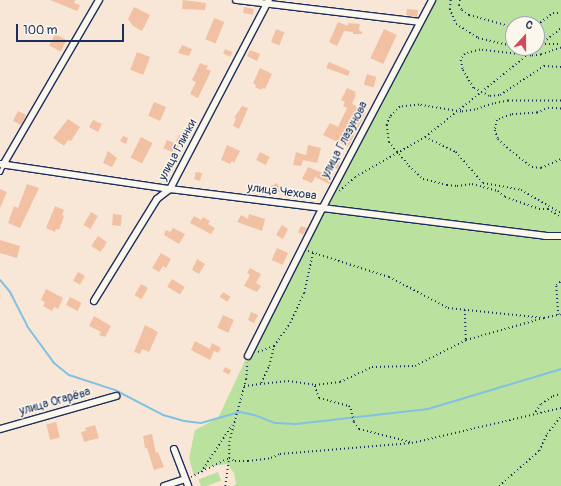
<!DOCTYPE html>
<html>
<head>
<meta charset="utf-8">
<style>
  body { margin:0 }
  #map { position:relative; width:561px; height:486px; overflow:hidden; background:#f8e7d6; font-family:Pangolin,sans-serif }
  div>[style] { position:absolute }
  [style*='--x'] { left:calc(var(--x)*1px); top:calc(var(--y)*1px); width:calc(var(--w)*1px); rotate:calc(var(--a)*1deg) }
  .green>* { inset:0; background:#bae29e; transform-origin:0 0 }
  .stream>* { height:2px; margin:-1px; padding:0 1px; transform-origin:1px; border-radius:1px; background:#82c1e2 }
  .building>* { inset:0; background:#f2c1a3; transform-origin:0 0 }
  .path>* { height:1.5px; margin-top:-0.75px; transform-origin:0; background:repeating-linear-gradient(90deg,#1b2f5e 0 1px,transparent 0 4px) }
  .roads { filter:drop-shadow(1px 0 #1b2f5e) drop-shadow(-1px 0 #1b2f5e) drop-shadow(0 1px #1b2f5e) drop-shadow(0 -1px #1b2f5e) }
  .lane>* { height:3px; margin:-1.5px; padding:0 1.5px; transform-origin:1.5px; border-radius:1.5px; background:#fbf7ec }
  .street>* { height:6px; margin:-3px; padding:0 3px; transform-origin:3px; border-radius:3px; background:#fbf7ec }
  span { translate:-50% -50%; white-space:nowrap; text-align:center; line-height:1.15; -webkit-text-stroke:3px #fbf7ec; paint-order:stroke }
  .street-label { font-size:12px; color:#1b2f5e }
  .north { position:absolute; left:505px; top:16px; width:40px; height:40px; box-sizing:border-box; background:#fbf7ec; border:1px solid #a1a7b3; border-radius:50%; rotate:21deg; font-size:11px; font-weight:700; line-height:16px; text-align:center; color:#1b2f5e }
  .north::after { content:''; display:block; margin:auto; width:14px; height:18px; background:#d1495b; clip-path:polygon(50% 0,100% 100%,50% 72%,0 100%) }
  .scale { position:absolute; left:16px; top:24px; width:108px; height:18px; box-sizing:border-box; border:2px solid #1b2f5e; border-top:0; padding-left:5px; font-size:12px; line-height:14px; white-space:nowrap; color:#1b2f5e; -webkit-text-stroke:3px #fbf7ec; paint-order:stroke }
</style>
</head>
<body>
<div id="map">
  <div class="green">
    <i style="clip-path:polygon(evenodd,432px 0,561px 0,561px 486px,233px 486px,236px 484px,234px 473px,227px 464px,208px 467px,194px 476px,189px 458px,195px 430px,218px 418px,244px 363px,432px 0,513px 24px,537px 24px,537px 48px,513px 48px,513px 24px)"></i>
    <i style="left:218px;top:472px;width:9px;height:21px;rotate:69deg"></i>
  </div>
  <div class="stream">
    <i style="--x:0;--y:280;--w:16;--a:50"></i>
    <i style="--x:10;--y:292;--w:38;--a:63"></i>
    <i style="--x:27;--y:326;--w:46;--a:53.9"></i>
    <i style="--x:54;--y:363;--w:19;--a:39"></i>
    <i style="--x:69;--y:375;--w:48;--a:18.1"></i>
    <i style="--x:115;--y:390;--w:54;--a:27.5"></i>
    <i style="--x:163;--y:415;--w:22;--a:16"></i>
    <i style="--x:184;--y:421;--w:17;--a:7"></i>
    <i style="--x:201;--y:423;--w:41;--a:-15.8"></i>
    <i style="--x:240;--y:412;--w:14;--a:12"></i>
    <i style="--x:254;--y:415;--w:22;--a:21"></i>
    <i style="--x:275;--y:423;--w:21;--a:3"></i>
    <i style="--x:296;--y:424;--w:133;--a:-6.5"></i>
    <i style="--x:428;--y:409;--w:139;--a:-16.7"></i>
  </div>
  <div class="building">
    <i style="clip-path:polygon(50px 0,75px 0,74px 3px,80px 5px,77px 11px)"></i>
    <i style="clip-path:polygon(183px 0,206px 3px,205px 10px,182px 9px)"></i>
    <i style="clip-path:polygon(134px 7px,150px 15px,142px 31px,133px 26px,128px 19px)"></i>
    <i style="left:244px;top:7px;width:10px;height:6px;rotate:11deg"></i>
    <i style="clip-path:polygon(407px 9px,418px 10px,417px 17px,406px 15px)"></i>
    <i style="left:214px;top:18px;width:11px;height:23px;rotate:22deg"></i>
    <i style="clip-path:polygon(338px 22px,348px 26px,348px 23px,360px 24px,359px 30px,362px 32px,362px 34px,353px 34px,353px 32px,344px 31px,337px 46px,329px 42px)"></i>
    <i style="left:276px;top:29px;width:9px;height:14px;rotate:21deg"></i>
    <i style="left:384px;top:29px;width:14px;height:32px;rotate:25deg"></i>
    <i style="left:55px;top:34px;width:13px;height:13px;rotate:27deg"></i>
    <i style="clip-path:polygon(182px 45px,192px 49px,189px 56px,178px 53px)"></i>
    <i style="left:225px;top:49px;width:8px;height:5px;rotate:23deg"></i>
    <i style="clip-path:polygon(250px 50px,260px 54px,257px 61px,247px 56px)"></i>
    <i style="left:137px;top:52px;width:14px;height:19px;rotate:21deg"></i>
    <i style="clip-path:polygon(329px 62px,350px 71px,348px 76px,326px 68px)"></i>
    <i style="clip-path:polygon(200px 63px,208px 66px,206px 69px,211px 71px,198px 98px,190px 94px,196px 82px,192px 80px)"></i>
    <i style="clip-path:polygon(260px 68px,272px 74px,265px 89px,262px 88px,261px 90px,255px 87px,256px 85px,253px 83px)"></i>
    <i style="left:367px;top:74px;width:10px;height:11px;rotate:17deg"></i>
    <i style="clip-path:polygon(347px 88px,356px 92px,355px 94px,356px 95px,352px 104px,366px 112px,348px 147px,323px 135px,330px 123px,338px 127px,347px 108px,343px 106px,345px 102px,341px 100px)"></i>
    <i style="left:154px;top:102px;width:13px;height:15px;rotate:23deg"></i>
    <i style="clip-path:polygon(242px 106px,248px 108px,239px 129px,233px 126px,236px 118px,234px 118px)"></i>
    <i style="left:18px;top:111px;width:9px;height:11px;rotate:27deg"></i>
    <i style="clip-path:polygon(68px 119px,80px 127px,71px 141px,68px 140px,64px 146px,53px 138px)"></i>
    <i style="clip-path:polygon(93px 120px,102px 124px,98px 132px,89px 127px)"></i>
    <i style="left:179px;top:135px;width:9px;height:7px;rotate:27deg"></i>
    <i style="clip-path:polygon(123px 136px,128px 138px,126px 144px,120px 141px)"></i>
    <i style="left:141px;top:137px;width:13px;height:23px;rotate:27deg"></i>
    <i style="left:167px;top:140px;width:13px;height:9px;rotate:23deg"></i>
    <i style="clip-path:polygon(227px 145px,240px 151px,234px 163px,232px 161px,230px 164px,221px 160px)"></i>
    <i style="clip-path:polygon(308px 145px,321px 148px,317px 163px,303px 160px,301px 166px,293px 165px,296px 152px,306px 155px)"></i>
    <i style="clip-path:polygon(108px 151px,117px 158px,112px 167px,103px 163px)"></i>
    <i style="left:260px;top:152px;width:11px;height:9px;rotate:27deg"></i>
    <i style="left:332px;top:160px;width:8px;height:7px;rotate:14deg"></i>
    <i style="clip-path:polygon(308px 167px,332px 177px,329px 184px,315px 177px,312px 183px,302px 179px)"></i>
    <i style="clip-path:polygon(196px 172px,202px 173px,200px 181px,194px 179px)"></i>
    <i style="left:277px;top:183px;width:9px;height:12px;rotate:63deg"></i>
    <i style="clip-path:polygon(27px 184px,39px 188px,20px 228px,8px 223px,14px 206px,18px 208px)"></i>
    <i style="clip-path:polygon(0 189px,7px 192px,0 208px)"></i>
    <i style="clip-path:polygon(55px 206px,64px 210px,62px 215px,64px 216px,59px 230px,56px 229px,55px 232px,46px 228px)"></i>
    <i style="left:91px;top:212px;width:8px;height:15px;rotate:30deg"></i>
    <i style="left:113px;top:214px;width:9px;height:11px;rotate:6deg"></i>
    <i style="clip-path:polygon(249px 214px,265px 219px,262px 231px,237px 222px,241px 215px,248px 219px)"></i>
    <i style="clip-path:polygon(194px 216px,201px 220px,203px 217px,210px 221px,208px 224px,215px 228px,211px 234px,190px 223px)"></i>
    <i style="clip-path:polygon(282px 225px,288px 229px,283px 239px,276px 235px)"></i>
    <i style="clip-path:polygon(301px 226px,307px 228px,303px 235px,298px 232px)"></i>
    <i style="clip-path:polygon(173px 228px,185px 234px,179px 244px,164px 235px,166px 230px,170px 232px)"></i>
    <i style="left:98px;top:236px;width:11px;height:12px;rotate:34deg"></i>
    <i style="clip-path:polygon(0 240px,20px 246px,17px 258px,0 253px)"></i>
    <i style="left:277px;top:248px;width:12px;height:13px;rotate:24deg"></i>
    <i style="clip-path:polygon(161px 253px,171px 259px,166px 268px,163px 266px,159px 272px,152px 268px)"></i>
    <i style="clip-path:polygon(197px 259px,205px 264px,199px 274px,192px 270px)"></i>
    <i style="clip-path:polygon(250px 268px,261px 274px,256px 283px,261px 286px,257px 292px,244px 286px,250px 275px,247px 273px)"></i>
    <i style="left:78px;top:272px;width:8px;height:10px;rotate:30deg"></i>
    <i style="left:172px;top:279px;width:15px;height:9px;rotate:32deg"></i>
    <i style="left:141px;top:284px;width:8px;height:13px;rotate:30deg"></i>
    <i style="clip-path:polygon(46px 289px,63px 298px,58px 309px,54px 307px,52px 311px,43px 306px,45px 302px,41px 300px)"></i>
    <i style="left:223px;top:292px;width:9px;height:6px;rotate:32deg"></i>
    <i style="left:70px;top:297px;width:13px;height:9px;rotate:27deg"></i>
    <i style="clip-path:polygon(251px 312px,258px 315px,254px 323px,248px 320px)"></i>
    <i style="left:223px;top:315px;width:12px;height:14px;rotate:24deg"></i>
    <i style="clip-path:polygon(94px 316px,111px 326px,105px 337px,99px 335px,101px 332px,89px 326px)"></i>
    <i style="clip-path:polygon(145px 325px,158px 332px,149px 352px,142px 349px,140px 354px,134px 352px)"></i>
    <i style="clip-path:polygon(195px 341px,210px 349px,212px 343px,221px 348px,218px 353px,214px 351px,210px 360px,191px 350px)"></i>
    <i style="left:225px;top:367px;width:7px;height:5px;rotate:27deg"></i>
    <i style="left:56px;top:422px;width:16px;height:10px;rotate:76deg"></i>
    <i style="clip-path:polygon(95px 425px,99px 438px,84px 442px,81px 432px,86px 431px,85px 428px)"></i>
    <i style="clip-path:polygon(152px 434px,156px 453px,158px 452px,164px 467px,154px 470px,147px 448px,145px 448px,143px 436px)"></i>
  </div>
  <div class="path">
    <i style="--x:451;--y:0;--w:9;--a:96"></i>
    <i style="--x:450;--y:9;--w:16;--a:68"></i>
    <i style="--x:456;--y:24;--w:26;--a:32"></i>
    <i style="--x:478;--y:38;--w:36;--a:13"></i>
    <i style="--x:460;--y:0;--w:5;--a:101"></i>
    <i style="--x:459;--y:5;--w:6;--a:59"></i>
    <i style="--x:462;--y:10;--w:9;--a:36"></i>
    <i style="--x:469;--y:15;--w:46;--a:15.3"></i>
    <i style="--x:537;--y:25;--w:20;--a:-37"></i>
    <i style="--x:553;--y:13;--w:8;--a:0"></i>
    <i style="--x:537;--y:44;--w:24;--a:0"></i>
    <i style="--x:537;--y:47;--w:31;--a:-38"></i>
    <i style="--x:561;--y:48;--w:21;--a:161"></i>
    <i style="--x:541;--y:55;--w:10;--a:174"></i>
    <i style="--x:531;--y:56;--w:51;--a:-173.3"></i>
    <i style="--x:480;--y:50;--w:16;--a:165"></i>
    <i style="--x:465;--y:54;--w:7;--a:124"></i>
    <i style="--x:461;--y:60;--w:10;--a:79"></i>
    <i style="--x:463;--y:70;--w:21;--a:59"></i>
    <i style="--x:474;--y:88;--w:18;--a:27"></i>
    <i style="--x:490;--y:96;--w:10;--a:-6"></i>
    <i style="--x:500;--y:95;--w:53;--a:-33.4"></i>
    <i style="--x:544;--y:66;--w:17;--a:3"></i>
    <i style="--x:561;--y:101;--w:53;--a:180"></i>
    <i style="--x:508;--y:101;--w:15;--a:169"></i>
    <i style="--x:493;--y:104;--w:19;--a:162"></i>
    <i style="--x:475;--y:110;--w:14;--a:172"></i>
    <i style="--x:461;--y:112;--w:43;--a:-170.5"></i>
    <i style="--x:419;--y:105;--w:19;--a:174"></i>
    <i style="--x:400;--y:107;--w:14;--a:135"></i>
    <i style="--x:390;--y:117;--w:9;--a:111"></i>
    <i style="--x:387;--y:125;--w:17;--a:83"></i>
    <i style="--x:389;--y:142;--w:31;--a:50"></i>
    <i style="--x:409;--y:166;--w:19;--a:43"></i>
    <i style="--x:423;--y:179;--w:25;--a:14"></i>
    <i style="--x:447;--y:185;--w:10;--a:6"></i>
    <i style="--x:457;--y:186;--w:15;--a:-8"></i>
    <i style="--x:472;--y:184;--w:27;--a:15"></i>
    <i style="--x:498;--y:191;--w:9;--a:41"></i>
    <i style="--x:505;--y:197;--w:36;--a:19"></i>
    <i style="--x:539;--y:209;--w:9;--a:0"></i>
    <i style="--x:548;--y:209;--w:15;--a:32"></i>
    <i style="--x:561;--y:109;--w:12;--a:-175"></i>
    <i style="--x:549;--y:108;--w:13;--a:157"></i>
    <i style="--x:537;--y:113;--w:26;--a:176"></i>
    <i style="--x:511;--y:115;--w:15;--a:160"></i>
    <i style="--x:497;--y:120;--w:10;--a:101"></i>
    <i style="--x:495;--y:130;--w:9;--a:72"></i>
    <i style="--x:498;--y:139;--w:16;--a:43"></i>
    <i style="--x:510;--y:150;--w:28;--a:38"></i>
    <i style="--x:532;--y:167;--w:9;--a:6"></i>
    <i style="--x:541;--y:168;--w:22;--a:-24"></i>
    <i style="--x:425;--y:137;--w:142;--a:-38.7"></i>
    <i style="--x:339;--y:191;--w:21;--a:-41"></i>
    <i style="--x:355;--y:177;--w:81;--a:-29.7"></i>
    <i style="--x:425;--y:137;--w:34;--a:26"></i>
    <i style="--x:456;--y:152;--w:41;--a:48.9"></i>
    <i style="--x:483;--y:183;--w:39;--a:10"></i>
    <i style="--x:521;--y:190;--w:46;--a:29.9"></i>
    <i style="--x:308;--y:251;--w:85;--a:17.8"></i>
    <i style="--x:389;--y:277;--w:67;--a:27.7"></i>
    <i style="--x:448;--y:308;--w:97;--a:5.9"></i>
    <i style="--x:544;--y:318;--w:17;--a:-13"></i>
    <i style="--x:465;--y:310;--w:30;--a:88"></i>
    <i style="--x:558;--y:315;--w:30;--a:-94"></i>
    <i style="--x:556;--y:285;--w:6;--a:-39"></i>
    <i style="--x:258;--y:352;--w:17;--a:-21"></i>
    <i style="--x:274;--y:346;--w:28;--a:-55"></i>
    <i style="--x:290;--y:323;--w:33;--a:-65"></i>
    <i style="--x:304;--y:293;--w:42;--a:-77.6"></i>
    <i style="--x:261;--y:383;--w:19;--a:-65"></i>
    <i style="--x:269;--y:366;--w:21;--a:-76"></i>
    <i style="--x:244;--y:386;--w:44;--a:-6.5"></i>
    <i style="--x:288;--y:381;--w:27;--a:8"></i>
    <i style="--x:315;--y:385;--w:25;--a:-7"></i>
    <i style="--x:340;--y:382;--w:35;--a:-25"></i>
    <i style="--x:372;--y:367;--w:43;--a:-1.3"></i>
    <i style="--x:415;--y:366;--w:57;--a:-27"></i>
    <i style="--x:466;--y:340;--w:81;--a:-15.8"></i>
    <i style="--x:315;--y:386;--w:13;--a:72"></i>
    <i style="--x:319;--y:398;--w:31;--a:15"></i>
    <i style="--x:349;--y:406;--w:4;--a:56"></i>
    <i style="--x:351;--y:409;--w:13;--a:77"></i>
    <i style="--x:354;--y:422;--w:9;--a:54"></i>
    <i style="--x:359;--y:429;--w:53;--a:14.3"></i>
    <i style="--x:533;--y:415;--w:14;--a:-54"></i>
    <i style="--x:541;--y:404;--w:14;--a:-34"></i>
    <i style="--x:553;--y:396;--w:8;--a:-14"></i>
    <i style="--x:201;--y:472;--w:56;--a:-56.6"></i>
    <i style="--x:191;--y:477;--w:42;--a:-26.6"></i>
    <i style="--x:229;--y:458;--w:16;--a:-90"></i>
    <i style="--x:229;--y:442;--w:65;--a:-74.9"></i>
    <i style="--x:246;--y:379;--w:16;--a:-86"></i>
    <i style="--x:225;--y:486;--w:28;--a:-82"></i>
    <i style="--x:229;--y:458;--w:7;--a:27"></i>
    <i style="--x:235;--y:461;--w:13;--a:0"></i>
    <i style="--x:248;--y:461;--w:23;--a:-7"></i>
    <i style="--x:271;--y:458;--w:10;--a:-24"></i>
    <i style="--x:280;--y:454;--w:132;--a:-4.8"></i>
    <i style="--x:412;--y:443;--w:153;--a:-13.2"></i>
    <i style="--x:499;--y:486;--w:53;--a:-41.2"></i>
    <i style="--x:539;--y:451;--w:19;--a:-65"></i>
    <i style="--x:547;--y:434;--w:23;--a:-52"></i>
  </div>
  <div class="roads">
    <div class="lane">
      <i style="--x:0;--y:172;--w:8;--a:-67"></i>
    </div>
    <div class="street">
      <i style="--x:236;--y:0;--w:185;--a:6.8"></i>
      <i style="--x:0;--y:164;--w:172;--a:8.4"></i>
      <i style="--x:170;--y:189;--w:378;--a:7.1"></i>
      <i style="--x:545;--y:236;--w:16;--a:0"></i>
      <i style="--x:3;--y:165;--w:191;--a:-59.8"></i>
      <i style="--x:94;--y:301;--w:120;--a:-58.3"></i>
      <i style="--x:157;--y:199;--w:16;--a:-38"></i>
      <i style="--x:170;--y:189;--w:213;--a:-62.4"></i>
      <i style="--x:248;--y:356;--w:165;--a:-63.3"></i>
      <i style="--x:322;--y:209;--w:236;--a:-62.2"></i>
      <i style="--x:0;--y:429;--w:121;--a:-15.9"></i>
      <i style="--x:174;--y:449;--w:40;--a:69"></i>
      <i style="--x:164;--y:486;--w:22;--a:-18"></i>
    </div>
  </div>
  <div class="street-label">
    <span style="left:345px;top:140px;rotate:-62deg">улица Глазунова</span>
    <span style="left:178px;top:150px;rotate:-62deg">улица Глинки</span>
    <span style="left:282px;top:192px;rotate:7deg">улица Чехова</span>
    <span style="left:55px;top:402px;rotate:-16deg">улица Огарёва</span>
  </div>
  <div class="north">С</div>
  <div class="scale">100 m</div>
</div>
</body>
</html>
